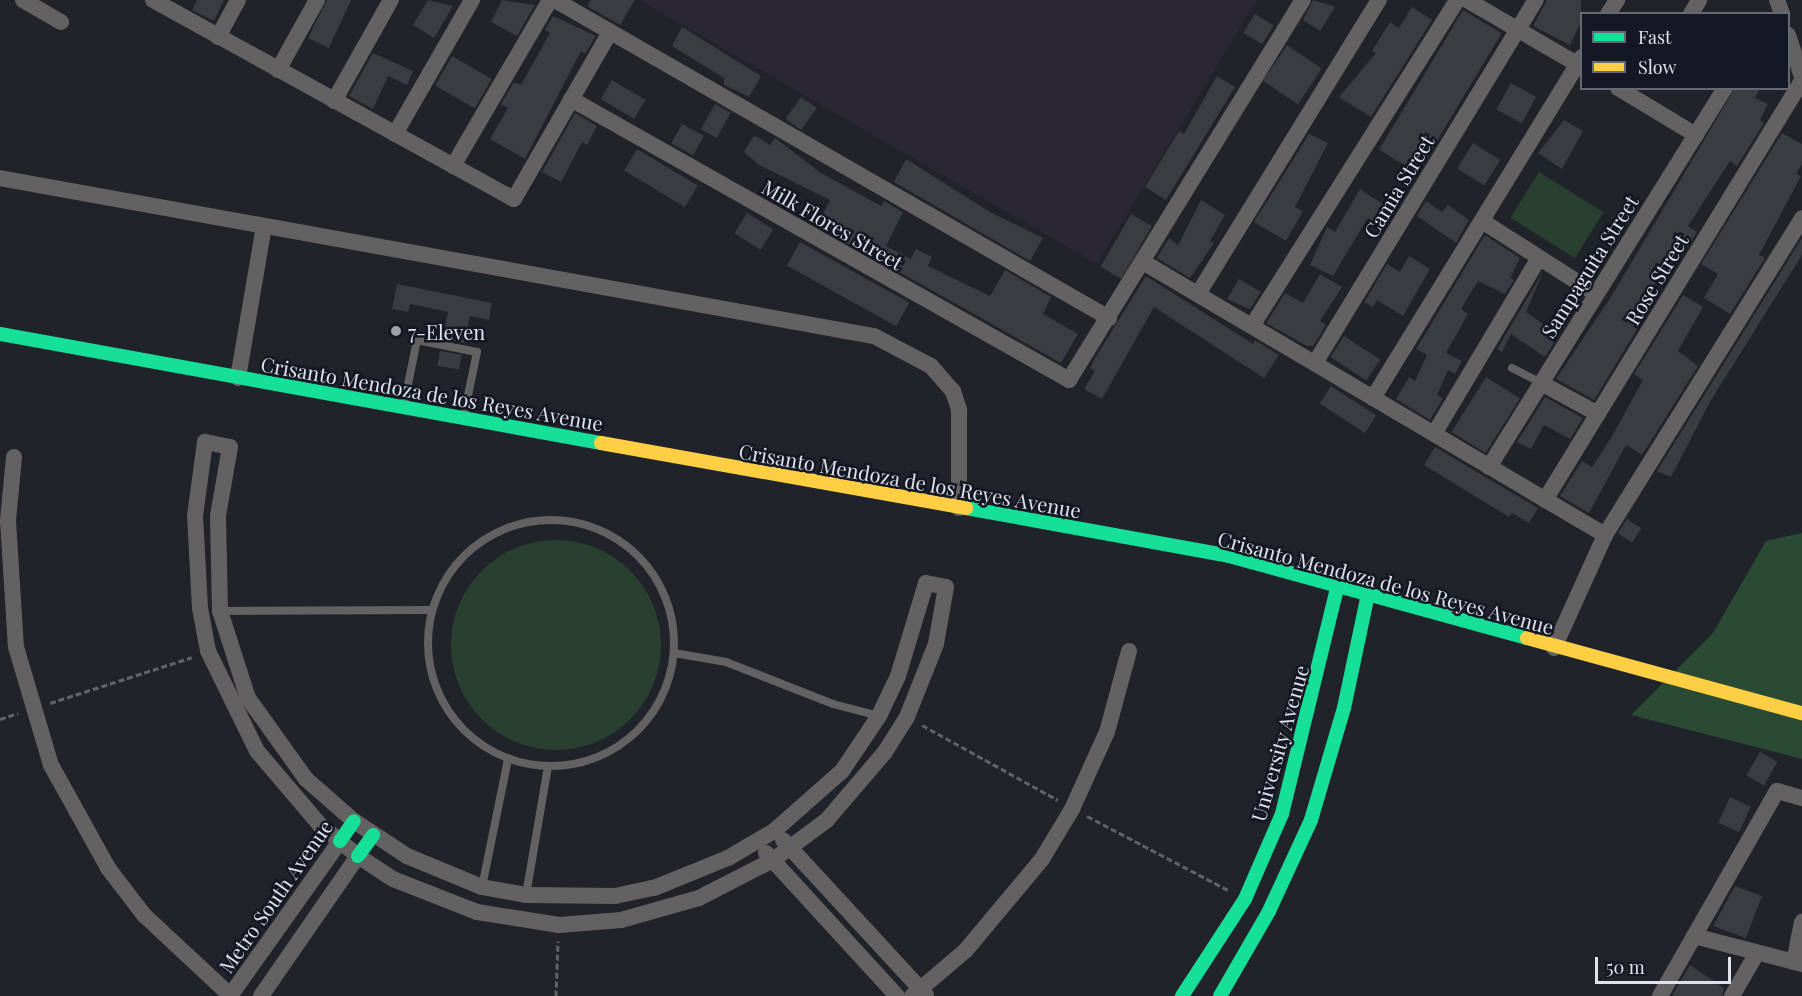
<!DOCTYPE html>
<html>
<head>
<meta charset="utf-8">
<style>
  body { margin:0 }
  #map { position:relative; width:1802px; height:996px; overflow:hidden; background:#20232a; font-family:"Playfair Display",serif }
  div>[style] { position:absolute }
  [style*='--x'] { left:calc(var(--x)*1px); top:calc(var(--y)*1px); width:calc(var(--w)*1px); rotate:calc(var(--a)*1deg) }
  .industrial>* { inset:0; background:#2a2634 }
  .green>* { inset:0; background:#294031; transform-origin:0 0 }
  .round { border-radius:50% }
  .forest>* { inset:0; background:#2a4a34 }
  .building>* { inset:0; background:#393c41; transform-origin:0 0 }
  .path>* { height:3px; margin-top:-1.5px; transform-origin:0; background:repeating-linear-gradient(90deg,#626265 0 6px,transparent 0 9px) }
  .lane>* { height:8px; margin:-4px; padding:0 4px; transform-origin:4px; border-radius:4px; background:#636161 }
  .lane>.ring { margin:-4px; padding:0; box-sizing:content-box; background:none; border:8px solid #636161; border-radius:50% }
  .street>* { height:16px; margin:-8px; padding:0 8px; transform-origin:8px; border-radius:8px; background:#636161 }
  .fast>* { height:14px; margin:-7px; padding:0 7px; transform-origin:7px; border-radius:7px; background:#16e098 }
  .slow>* { height:14px; margin:-7px; padding:0 7px; transform-origin:7px; border-radius:7px; background:#ffcf43 }
  .dots>* { width:16px; height:16px; translate:-50% -50%; box-sizing:border-box; border:3px solid #131824; border-radius:50% }
  span { translate:-50% -50%; white-space:nowrap; text-align:center; line-height:1.15; -webkit-text-stroke:5px #131824; paint-order:stroke }
  .street-label { font-size:20px; color:#dee2eb }
  .poi-label { font-size:20px; color:#dee2eb }
  .left { translate:0 -50%; text-align:left }
  .legend { position:absolute; left:1580px; top:12px; width:210px; height:78px; box-sizing:border-box; background:#131824; border:2px solid #646974; margin:0; padding:8px 10px; list-style:none; font-size:18px; color:#dee2eb }
  .legend li { display:flex; align-items:center; gap:12px; height:30px }
  .legend b { width:30px; border:2px solid #646974 }
  .scale { position:absolute; left:1595px; top:957px; width:136px; height:27px; box-sizing:border-box; border:3px solid #dee2eb; border-top:0; padding-left:8px; font-size:18px; line-height:21px; white-space:nowrap; color:#dee2eb; -webkit-text-stroke:4px #131824; paint-order:stroke }
</style>
</head>
<body>
<div id="map">
  <div class="industrial">
    <i style="clip-path:polygon(639px 0,1257px 0,1097px 264px)"></i>
  </div>
  <div class="green">
    <i style="left:1539px;top:172px;width:76px;height:54px;rotate:32deg"></i>
    <i class="round" style="left:451px;top:540px;width:210px;height:210px"></i>
  </div>
  <div class="forest">
    <i style="clip-path:polygon(1802px 533px,1802px 759px,1631px 715px,1713px 633px,1766px 541px)"></i>
  </div>
  <div class="building">
    <i style="clip-path:polygon(197px 0,224px 0,214px 21px,192px 10px)"></i>
    <i style="clip-path:polygon(327px 0,351px 0,329px 48px,308px 38px)"></i>
    <i style="clip-path:polygon(428px 0,453px 6px,434px 38px,413px 25px)"></i>
    <i style="clip-path:polygon(502px 0,535px 5px,517px 36px,491px 22px)"></i>
    <i style="clip-path:polygon(591px 0,635px 0,620px 25px,587px 6px)"></i>
    <i style="clip-path:polygon(1313px 0,1335px 7px,1320px 31px,1303px 20px)"></i>
    <i style="clip-path:polygon(1581px 0,1581px 22px,1570px 45px,1533px 26px,1547px 0)"></i>
    <i style="clip-path:polygon(1412px 7px,1432px 20px,1371px 117px,1339px 97px,1376px 53px,1372px 51px,1390px 22px,1399px 28px)"></i>
    <i style="left:1463px;top:10px;width:45px;height:163px;rotate:31deg"></i>
    <i style="left:1255px;top:14px;width:22px;height:22px;rotate:32deg"></i>
    <i style="clip-path:polygon(553px 16px,596px 36px,585px 54px,581px 51px,525px 159px,490px 139px,508px 108px,501px 104px,514px 82px,521px 85px,550px 33px,545px 30px)"></i>
    <i style="clip-path:polygon(682px 27px,761px 76px,749px 97px,724px 85px,724px 78px,672px 46px)"></i>
    <i style="left:1287px;top:45px;width:42px;height:43px;rotate:34deg"></i>
    <i style="clip-path:polygon(373px 53px,413px 71px,407px 85px,388px 76px,373px 109px,349px 96px)"></i>
    <i style="left:452px;top:56px;width:46px;height:34px;rotate:30deg"></i>
    <i style="clip-path:polygon(1217px 76px,1235px 87px,1166px 200px,1145px 187px,1179px 131px,1184px 134px)"></i>
    <i style="left:612px;top:80px;width:39px;height:22px;rotate:31deg"></i>
    <i style="left:1511px;top:83px;width:29px;height:30px;rotate:29deg"></i>
    <i style="clip-path:polygon(1735px 88px,1760px 88px,1755px 98px,1768px 104px,1760px 120px,1764px 123px,1737px 166px,1730px 161px,1688px 226px,1697px 232px,1662px 286px,1656px 282px,1635px 312px,1644px 318px,1594px 400px,1556px 379px,1611px 297px)"></i>
    <i style="left:801px;top:97px;width:19px;height:27px;rotate:35deg"></i>
    <i style="left:715px;top:104px;width:18px;height:29px;rotate:29deg"></i>
    <i style="clip-path:polygon(575px 113px,597px 126px,587px 145px,582px 142px,561px 182px,542px 172px)"></i>
    <i style="clip-path:polygon(1564px 120px,1583px 131px,1562px 169px,1538px 153px)"></i>
    <i style="left:682px;top:124px;width:25px;height:22px;rotate:29deg"></i>
    <i style="clip-path:polygon(1782px 133px,1802px 144px,1802px 164px,1796px 174px,1801px 176px,1759px 255px,1765px 258px,1730px 314px,1704px 298px,1718px 274px,1701px 264px)"></i>
    <i style="clip-path:polygon(1309px 134px,1328px 143px,1295px 207px,1303px 211px,1286px 241px,1254px 222px)"></i>
    <i style="clip-path:polygon(754px 135px,770px 145px,775px 138px,821px 173px,881px 206px,884px 201px,903px 212px,886px 246px,911px 259px,916px 249px,932px 257px,928px 266px,990px 296px,1005px 270px,1051px 297px,1043px 314px,1078px 334px,1061px 363px,817px 226px,830px 200px,759px 165px,744px 152px)"></i>
    <i style="left:1473px;top:143px;width:32px;height:30px;rotate:32deg"></i>
    <i style="left:637px;top:149px;width:71px;height:25px;rotate:31deg"></i>
    <i style="clip-path:polygon(906px 159px,990px 212px,1043px 238px,1030px 261px,894px 182px)"></i>
    <i style="clip-path:polygon(1360px 189px,1390px 209px,1381px 226px,1367px 219px,1333px 276px,1310px 265px,1327px 227px,1335px 232px)"></i>
    <i style="clip-path:polygon(1201px 200px,1225px 215px,1210px 241px,1214px 243px,1190px 278px,1157px 258px,1169px 238px,1178px 245px)"></i>
    <i style="clip-path:polygon(1426px 201px,1442px 212px,1448px 205px,1469px 220px,1456px 243px,1417px 216px)"></i>
    <i style="left:747px;top:213px;width:31px;height:24px;rotate:32deg"></i>
    <i style="left:1131px;top:214px;width:24px;height:61px;rotate:30deg"></i>
    <i style="clip-path:polygon(1485px 235px,1520px 258px,1510px 278px,1514px 280px,1505px 294px,1478px 281px,1461px 309px,1468px 314px,1446px 353px,1462px 361px,1455px 374px,1448px 370px,1437px 395px,1443px 398px,1430px 420px,1396px 399px,1409px 377px,1415px 381px,1427px 355px,1416px 349px)"></i>
    <i style="clip-path:polygon(1802px 238px,1802px 255px,1711px 400px,1671px 477px,1657px 471px)"></i>
    <i style="left:800px;top:242px;width:125px;height:27px;rotate:29deg"></i>
    <i style="clip-path:polygon(1409px 256px,1430px 269px,1403px 316px,1377px 300px,1373px 307px,1364px 302px,1387px 264px,1400px 272px)"></i>
    <i style="clip-path:polygon(1543px 272px,1526px 312px,1559px 335px,1545px 357px,1511px 334px,1502px 352px,1497px 349px)"></i>
    <i style="clip-path:polygon(1320px 274px,1342px 287px,1320px 321px,1326px 325px,1313px 346px,1307px 346px,1266px 323px,1285px 293px,1303px 303px)"></i>
    <i style="clip-path:polygon(1146px 276px,1253px 344px,1255px 340px,1279px 355px,1264px 378px,1154px 307px,1102px 399px,1084px 389px,1095px 371px,1090px 368px,1095px 358px)"></i>
    <i style="clip-path:polygon(1239px 279px,1261px 292px,1250px 309px,1227px 299px)"></i>
    <i style="clip-path:polygon(397px 284px,492px 303px,489px 320px,470px 316px,464px 343px,443px 339px,448px 312px,410px 304px,408px 312px,392px 309px)"></i>
    <i style="clip-path:polygon(1683px 295px,1703px 307px,1678px 351px,1698px 366px,1642px 455px,1626px 445px,1589px 513px,1560px 496px,1582px 461px,1592px 467px,1611px 438px,1643px 380px,1634px 374px)"></i>
    <i style="left:1344px;top:336px;width:43px;height:25px;rotate:33deg"></i>
    <i style="left:440px;top:351px;width:22px;height:15px;rotate:10deg"></i>
    <i style="left:1486px;top:377px;width:40px;height:65px;rotate:32deg"></i>
    <i style="left:1331px;top:386px;width:54px;height:21px;rotate:33deg"></i>
    <i style="clip-path:polygon(1545px 397px,1583px 418px,1570px 439px,1544px 425px,1531px 449px,1517px 442px)"></i>
    <i style="clip-path:polygon(1435px 447px,1538px 508px,1529px 523px,1512px 513px,1509px 517px,1424px 465px)"></i>
    <i style="left:1627px;top:519px;width:17px;height:17px;rotate:33deg"></i>
    <i style="left:1760px;top:752px;width:20px;height:27px;rotate:30deg"></i>
    <i style="left:1730px;top:797px;width:23px;height:28px;rotate:25deg"></i>
    <i style="clip-path:polygon(1735px 886px,1762px 896px,1746px 938px,1713px 926px)"></i>
    <i style="clip-path:polygon(1690px 965px,1724px 988px,1722px 996px,1672px 996px)"></i>
  </div>
  <div class="path">
    <i style="--x:50;--y:703;--w:149;--a:-17.9"></i>
    <i style="--x:0;--y:719;--w:19;--a:-18"></i>
    <i style="--x:922;--y:725;--w:155;--a:28.9"></i>
    <i style="--x:1087;--y:816;--w:159;--a:27.7"></i>
    <i style="--x:556;--y:996;--w:55;--a:-87.9"></i>
  </div>
  <div class="lane">
    <i style="--x:1512;--y:368;--w:33;--a:27"></i>
    <i style="--x:404;--y:404;--w:65;--a:-78.5"></i>
    <i style="--x:417;--y:340;--w:61;--a:11.3"></i>
    <i style="--x:477;--y:352;--w:64;--a:101.7"></i>
    <i class="ring" style="left:428px;top:520px;width:238px;height:238px"></i>
    <i style="--x:220;--y:611;--w:212;--a:-0.3"></i>
    <i style="--x:674;--y:653;--w:53;--a:9.8"></i>
    <i style="--x:726;--y:662;--w:115;--a:21.4"></i>
    <i style="--x:833;--y:704;--w:48;--a:14.6"></i>
    <i style="--x:482;--y:887;--w:131;--a:-78.5"></i>
    <i style="--x:526;--y:895;--w:131;--a:-80.3"></i>
  </div>
  <div class="street">
    <i style="--x:23;--y:0;--w:44;--a:30.1"></i>
    <i style="--x:153;--y:0;--w:412;--a:28.9"></i>
    <i style="--x:514;--y:199;--w:193;--a:-60.1"></i>
    <i style="--x:555;--y:0;--w:639;--a:29.86"></i>
    <i style="--x:1467;--y:0;--w:133;--a:30.2"></i>
    <i style="--x:1777;--y:0;--w:15;--a:70"></i>
    <i style="--x:1608;--y:14;--w:17;--a:-57"></i>
    <i style="--x:1691;--y:14;--w:16;--a:-60"></i>
    <i style="--x:1788;--y:35;--w:44;--a:71.6"></i>
    <i style="--x:218;--y:37;--w:42;--a:-61.6"></i>
    <i style="--x:278;--y:70;--w:80;--a:-60.9"></i>
    <i style="--x:1618;--y:88;--w:91;--a:31.1"></i>
    <i style="--x:571;--y:99;--w:572;--a:29.43"></i>
    <i style="--x:1069;--y:380;--w:446;--a:-58.4"></i>
    <i style="--x:334;--y:101;--w:116;--a:-60.6"></i>
    <i style="--x:395;--y:134;--w:155;--a:-60.1"></i>
    <i style="--x:453;--y:166;--w:192;--a:-59.7"></i>
    <i style="--x:0;--y:178;--w:888;--a:10.25"></i>
    <i style="--x:874;--y:336;--w:64;--a:27.8"></i>
    <i style="--x:931;--y:366;--w:33;--a:49"></i>
    <i style="--x:953;--y:391;--w:20;--a:72"></i>
    <i style="--x:959;--y:410;--w:98;--a:90"></i>
    <i style="--x:1482;--y:221;--w:135;--a:32.6"></i>
    <i style="--x:1143;--y:262;--w:537;--a:30.58"></i>
    <i style="--x:1198;--y:294;--w:345;--a:-58.4"></i>
    <i style="--x:1252;--y:326;--w:385;--a:-57.8"></i>
    <i style="--x:1315;--y:363;--w:425;--a:-58.7"></i>
    <i style="--x:238;--y:378;--w:154;--a:-80.3"></i>
    <i style="--x:1541;--y:383;--w:65;--a:28.5"></i>
    <i style="--x:1373;--y:398;--w:400;--a:-58.5"></i>
    <i style="--x:1434;--y:434;--w:205;--a:-59.2"></i>
    <i style="--x:205;--y:442;--w:25;--a:11"></i>
    <i style="--x:230;--y:447;--w:70;--a:99.9"></i>
    <i style="--x:218;--y:516;--w:95;--a:88.8"></i>
    <i style="--x:220;--y:611;--w:91;--a:72.2"></i>
    <i style="--x:248;--y:698;--w:100;--a:54.4"></i>
    <i style="--x:306;--y:779;--w:64;--a:41.2"></i>
    <i style="--x:354;--y:821;--w:64;--a:33.4"></i>
    <i style="--x:407;--y:856;--w:81;--a:22.5"></i>
    <i style="--x:482;--y:887;--w:45;--a:10.3"></i>
    <i style="--x:526;--y:895;--w:89;--a:0.6"></i>
    <i style="--x:615;--y:896;--w:40;--a:-12"></i>
    <i style="--x:654;--y:888;--w:80;--a:-22.1"></i>
    <i style="--x:728;--y:858;--w:53;--a:-30.4"></i>
    <i style="--x:774;--y:831;--w:91;--a:-41.4"></i>
    <i style="--x:842;--y:771;--w:66;--a:-56.1"></i>
    <i style="--x:879;--y:716;--w:44;--a:-64.6"></i>
    <i style="--x:898;--y:676;--w:97;--a:-73.2"></i>
    <i style="--x:926;--y:583;--w:20;--a:11"></i>
    <i style="--x:946;--y:587;--w:58;--a:100"></i>
    <i style="--x:936;--y:644;--w:79;--a:111.7"></i>
    <i style="--x:907;--y:717;--w:41;--a:122.2"></i>
    <i style="--x:885;--y:752;--w:89;--a:130.5"></i>
    <i style="--x:827;--y:820;--w:67;--a:143.5"></i>
    <i style="--x:773;--y:860;--w:83;--a:152.8"></i>
    <i style="--x:699;--y:898;--w:81;--a:164.2"></i>
    <i style="--x:621;--y:920;--w:62;--a:175.4"></i>
    <i style="--x:559;--y:925;--w:83;--a:-171"></i>
    <i style="--x:477;--y:912;--w:90;--a:-158.6"></i>
    <i style="--x:393;--y:879;--w:42;--a:-146.7"></i>
    <i style="--x:358;--y:856;--w:49;--a:-140.8"></i>
    <i style="--x:320;--y:825;--w:97;--a:-130.4"></i>
    <i style="--x:257;--y:751;--w:111;--a:-116.1"></i>
    <i style="--x:208;--y:651;--w:44;--a:-100.5"></i>
    <i style="--x:200;--y:608;--w:92;--a:-93.1"></i>
    <i style="--x:195;--y:516;--w:75;--a:-82.3"></i>
    <i style="--x:14;--y:457;--w:64;--a:95.4"></i>
    <i style="--x:8;--y:521;--w:126;--a:86.4"></i>
    <i style="--x:16;--y:647;--w:123;--a:73.5"></i>
    <i style="--x:51;--y:765;--w:118;--a:61"></i>
    <i style="--x:108;--y:868;--w:59;--a:52.5"></i>
    <i style="--x:144;--y:915;--w:119;--a:43"></i>
    <i style="--x:1489;--y:467;--w:446;--a:-58.1"></i>
    <i style="--x:1545;--y:500;--w:492;--a:-58.5"></i>
    <i style="--x:1554;--y:648;--w:124;--a:-65.7"></i>
    <i style="--x:1605;--y:535;--w:373;--a:-58.1"></i>
    <i style="--x:783;--y:840;--w:211;--a:47.3"></i>
    <i style="--x:766;--y:853;--w:194;--a:47.5"></i>
    <i style="--x:1694;--y:936;--w:112;--a:14.5"></i>
    <i style="--x:1794;--y:962;--w:41;--a:-78.7"></i>
    <i style="--x:230;--y:996;--w:190;--a:-54.6"></i>
    <i style="--x:261;--y:996;--w:170;--a:-55.3"></i>
    <i style="--x:912;--y:996;--w:71;--a:-40.4"></i>
    <i style="--x:966;--y:950;--w:119;--a:-50.1"></i>
    <i style="--x:1042;--y:859;--w:58;--a:-59"></i>
    <i style="--x:1072;--y:809;--w:85;--a:-65.6"></i>
    <i style="--x:1107;--y:732;--w:84;--a:-74.8"></i>
    <i style="--x:1660;--y:996;--w:236;--a:-60.3"></i>
    <i style="--x:1777;--y:791;--w:26;--a:16"></i>
    <i style="--x:1732;--y:996;--w:50;--a:-59.8"></i>
  </div>
  <div class="fast">
    <i style="--x:0;--y:334;--w:611;--a:10.28"></i>
    <i style="--x:966;--y:508;--w:267;--a:10.3"></i>
    <i style="--x:1229;--y:556;--w:309;--a:15.4"></i>
    <i style="--x:340;--y:841;--w:24;--a:-55"></i>
    <i style="--x:358;--y:856;--w:26;--a:-54"></i>
    <i style="--x:1182;--y:996;--w:116;--a:-57"></i>
    <i style="--x:1245;--y:899;--w:93;--a:-66.5"></i>
    <i style="--x:1282;--y:814;--w:236;--a:-76.3"></i>
    <i style="--x:1220;--y:996;--w:98;--a:-60"></i>
    <i style="--x:1269;--y:911;--w:100;--a:-65.2"></i>
    <i style="--x:1311;--y:820;--w:117;--a:-73.6"></i>
    <i style="--x:1344;--y:708;--w:116;--a:-78.1"></i>
  </div>
  <div class="slow">
    <i style="--x:601;--y:443;--w:371;--a:10.1"></i>
    <i style="--x:1527;--y:638;--w:285;--a:15.3"></i>
  </div>
  <div class="dots">
    <i style="left:396px;top:331px;background:#9c9fa7"></i>
  </div>
  <div class="street-label">
    <span style="left:1398px;top:186px;rotate:-59deg">Camia Street</span>
    <span style="left:833px;top:224px;rotate:30deg">Milk Flores Street</span>
    <span style="left:1589px;top:266px;rotate:-58deg">Sampaguita Street</span>
    <span style="left:1656px;top:279px;rotate:-59deg">Rose Street</span>
    <span style="left:432px;top:393px;rotate:10deg">Crisanto Mendoza de los Reyes Avenue</span>
    <span style="left:910px;top:480px;rotate:10deg">Crisanto Mendoza de los Reyes Avenue</span>
    <span style="left:1386px;top:582px;rotate:15deg">Crisanto Mendoza de los Reyes Avenue</span>
    <span style="left:1279px;top:743px;rotate:-74deg">University Avenue</span>
    <span style="left:275px;top:896px;rotate:-55deg">Metro South Avenue</span>
  </div>
  <div class="poi-label">
    <span class="left" style="left:408px;top:331px">7-Eleven</span>
  </div>
  <ul class="legend">
  <li><b style="height:8px;background:#16e098"></b>Fast</li>
  <li><b style="height:8px;background:#ffcf43"></b>Slow</li>
  </ul>
  <div class="scale">50 m</div>
</div>
</body>
</html>
